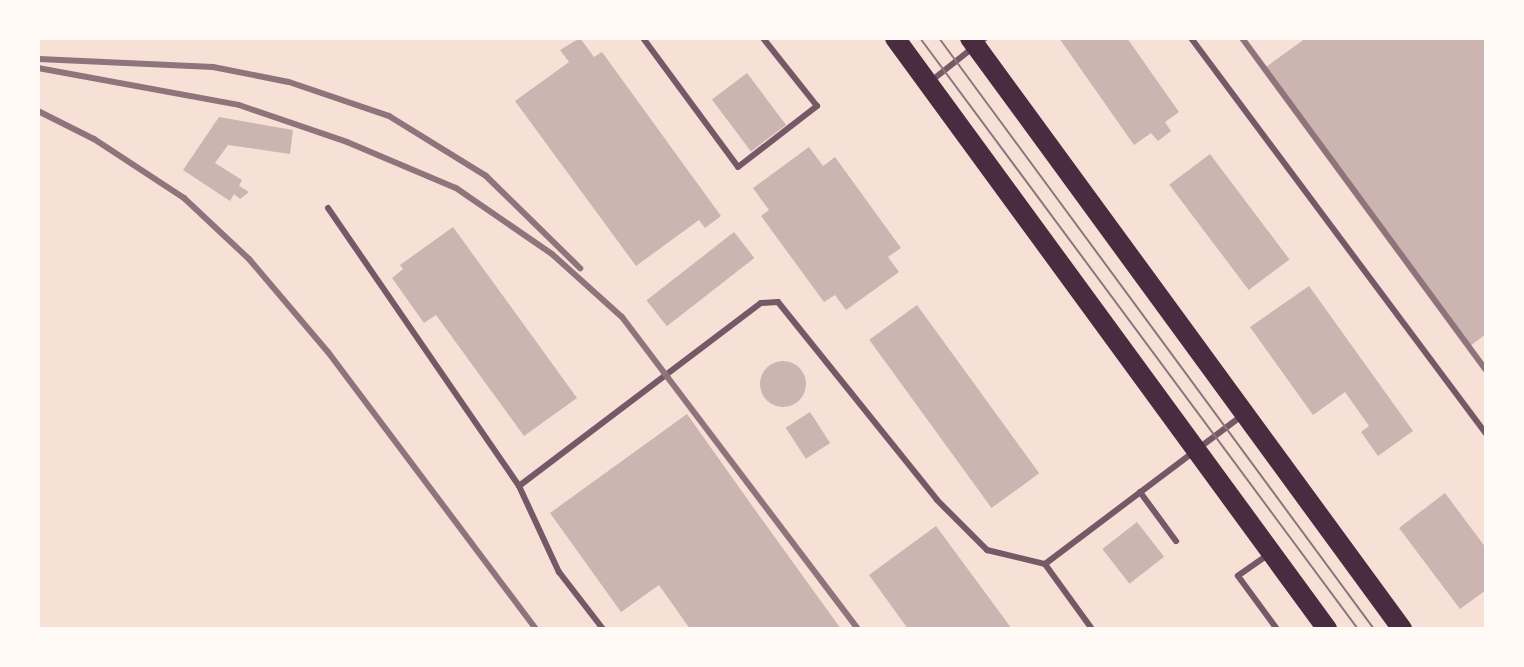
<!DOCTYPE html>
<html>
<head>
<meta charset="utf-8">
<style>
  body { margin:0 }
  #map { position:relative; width:1524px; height:667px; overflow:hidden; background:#f7e1d7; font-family:"Varela Round",sans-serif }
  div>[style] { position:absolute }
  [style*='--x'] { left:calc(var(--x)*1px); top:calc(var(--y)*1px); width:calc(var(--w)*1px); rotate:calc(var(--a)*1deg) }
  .building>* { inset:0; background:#ccb4b1; transform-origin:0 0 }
  .round { border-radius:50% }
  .service>* { height:6px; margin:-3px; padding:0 3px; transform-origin:3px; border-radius:3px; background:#755966 }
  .primary>* { height:20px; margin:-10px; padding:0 10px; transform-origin:10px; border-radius:10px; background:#4a2c40 }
  .tram>* { height:2px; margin:-1px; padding:0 1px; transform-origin:1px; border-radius:1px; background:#8f747c }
  .rail>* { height:6px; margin:-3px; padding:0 3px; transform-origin:3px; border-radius:3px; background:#8f747c }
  span { translate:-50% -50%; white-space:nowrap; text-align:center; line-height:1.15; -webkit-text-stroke:8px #fffaf5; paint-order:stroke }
  .frame { position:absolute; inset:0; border:40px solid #fffaf5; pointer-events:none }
</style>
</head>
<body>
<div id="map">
  <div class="building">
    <i style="clip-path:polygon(580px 38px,594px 57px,602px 52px,721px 216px,705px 228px,699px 220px,636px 266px,515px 101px,569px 62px,560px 50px)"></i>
    <i style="clip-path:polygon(1059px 38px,1127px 38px,1179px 112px,1165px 122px,1171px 131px,1158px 141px,1151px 133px,1134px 145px)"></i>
    <i style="clip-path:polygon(1306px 38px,1486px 38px,1486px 334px,1470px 346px,1266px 67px)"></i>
    <i style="left:747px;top:73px;width:65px;height:44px;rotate:53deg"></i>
    <i style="clip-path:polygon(219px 117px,293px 130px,290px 154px,228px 145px,215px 163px,242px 180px,239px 186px,249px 192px,240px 199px,234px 194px,230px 201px,183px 170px)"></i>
    <i style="clip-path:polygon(809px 147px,823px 166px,835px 157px,901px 248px,888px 257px,899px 272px,846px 310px,835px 295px,824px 302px,761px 216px,769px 210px,753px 188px)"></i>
    <i style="left:1210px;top:154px;width:132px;height:51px;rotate:53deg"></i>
    <i style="clip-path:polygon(453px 227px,577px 398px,524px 436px,436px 315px,424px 323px,392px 278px,403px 269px,400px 265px)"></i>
    <i style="left:734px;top:232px;width:33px;height:111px;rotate:52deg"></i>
    <i style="clip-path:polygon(1309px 286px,1413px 431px,1378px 456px,1361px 432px,1369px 426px,1345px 392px,1313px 415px,1250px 327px)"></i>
    <i style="left:917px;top:305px;width:208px;height:59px;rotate:54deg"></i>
    <i class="round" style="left:760px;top:361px;width:46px;height:46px"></i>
    <i style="left:810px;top:412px;width:37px;height:29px;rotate:57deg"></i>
    <i style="clip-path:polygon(687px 414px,758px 514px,841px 629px,690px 629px,659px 585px,621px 612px,550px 513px)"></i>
    <i style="clip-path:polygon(1445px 493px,1486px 548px,1486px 590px,1460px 609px,1399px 528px)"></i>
    <i style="left:1137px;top:522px;width:44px;height:44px;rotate:52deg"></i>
    <i style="clip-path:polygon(936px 526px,1012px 629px,908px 629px,869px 575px)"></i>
  </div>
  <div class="service">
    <i style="--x:643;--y:38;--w:160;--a:53.6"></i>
    <i style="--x:738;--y:167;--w:100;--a:-37.7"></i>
    <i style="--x:817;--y:106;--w:87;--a:-128.5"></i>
    <i style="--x:1191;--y:38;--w:494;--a:53.3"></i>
    <i style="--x:931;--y:81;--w:69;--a:-38.5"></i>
    <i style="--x:328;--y:208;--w:337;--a:55.5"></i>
    <i style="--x:519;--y:486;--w:95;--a:65.1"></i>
    <i style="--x:559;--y:572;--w:72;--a:52.3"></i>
    <i style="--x:519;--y:486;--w:303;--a:-37.1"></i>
    <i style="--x:761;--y:303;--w:17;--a:-3"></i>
    <i style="--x:778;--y:302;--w:254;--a:51.2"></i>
    <i style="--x:937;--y:500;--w:71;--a:45"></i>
    <i style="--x:987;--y:550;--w:60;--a:13.6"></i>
    <i style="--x:1140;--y:492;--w:61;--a:53.7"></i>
    <i style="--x:1269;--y:554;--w:38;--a:145"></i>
    <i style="--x:1238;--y:576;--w:66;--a:53.7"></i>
    <i style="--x:1092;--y:629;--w:80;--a:-125.9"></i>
    <i style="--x:1045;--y:564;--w:248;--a:-37"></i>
  </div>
  <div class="primary">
    <i style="--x:895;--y:38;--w:732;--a:53.83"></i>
    <i style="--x:970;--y:38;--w:732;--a:53.83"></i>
  </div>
  <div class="tram">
    <i style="--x:920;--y:38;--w:736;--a:53.46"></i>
    <i style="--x:939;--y:38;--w:734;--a:53.65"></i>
  </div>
  <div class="rail">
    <i style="--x:1242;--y:38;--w:412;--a:53.7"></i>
    <i style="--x:39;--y:59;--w:174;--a:2.6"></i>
    <i style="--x:213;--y:67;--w:77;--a:11.2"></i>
    <i style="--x:289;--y:82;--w:106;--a:18.8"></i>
    <i style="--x:389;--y:116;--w:114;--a:31.7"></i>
    <i style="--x:486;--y:176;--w:132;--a:44.4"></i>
    <i style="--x:38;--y:68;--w:204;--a:10.4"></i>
    <i style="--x:239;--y:105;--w:114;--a:18.9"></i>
    <i style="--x:347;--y:142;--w:118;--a:22.9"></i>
    <i style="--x:456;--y:188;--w:116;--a:34.5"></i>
    <i style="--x:552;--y:254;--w:94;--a:42"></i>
    <i style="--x:622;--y:317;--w:391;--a:52.9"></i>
    <i style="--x:38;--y:111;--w:63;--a:26.6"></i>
    <i style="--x:94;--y:139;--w:108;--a:33.2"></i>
    <i style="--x:184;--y:198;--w:89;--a:43.2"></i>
    <i style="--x:249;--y:259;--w:122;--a:49.7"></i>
    <i style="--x:328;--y:352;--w:346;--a:53.1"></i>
  </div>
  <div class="frame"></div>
</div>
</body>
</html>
